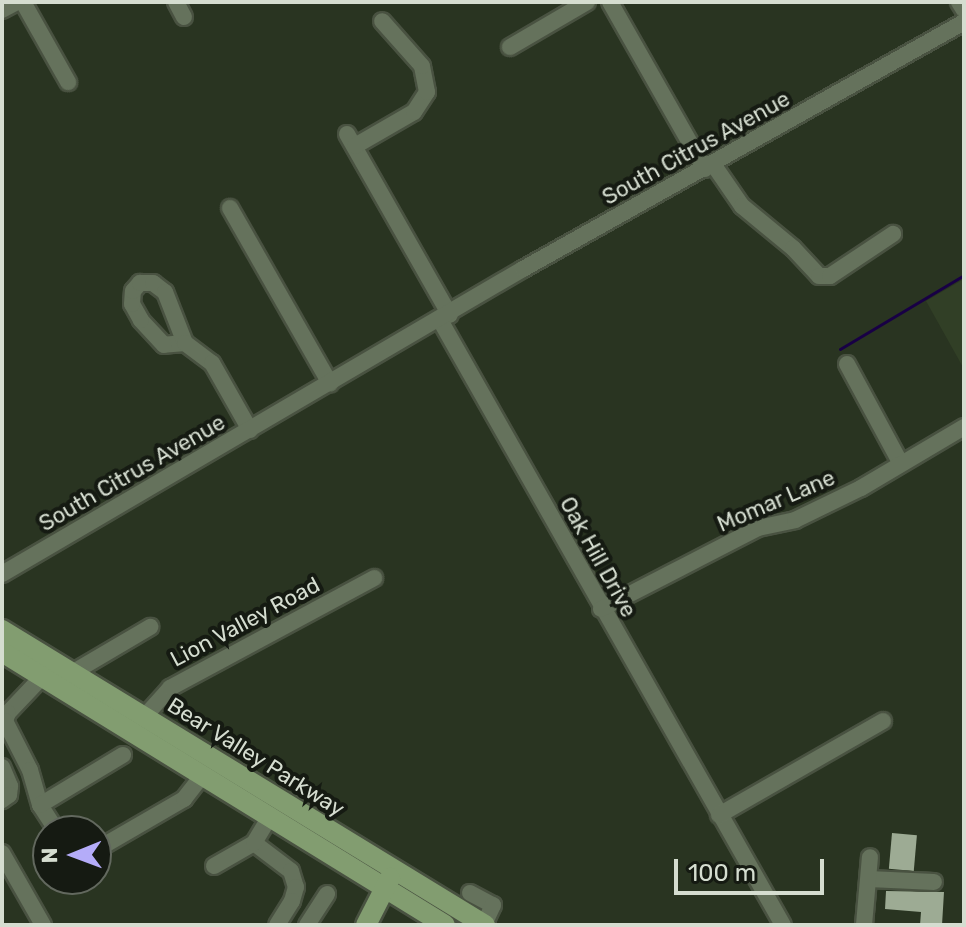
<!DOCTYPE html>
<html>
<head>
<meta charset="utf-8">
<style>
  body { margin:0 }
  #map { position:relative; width:966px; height:927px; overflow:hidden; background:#293421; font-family:Rubik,sans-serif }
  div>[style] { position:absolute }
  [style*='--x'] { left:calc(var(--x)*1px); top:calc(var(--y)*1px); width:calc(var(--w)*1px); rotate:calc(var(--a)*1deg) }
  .built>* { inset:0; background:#313f26 }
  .stream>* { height:3px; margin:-1.5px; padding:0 1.5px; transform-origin:1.5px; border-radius:1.5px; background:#180045 }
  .building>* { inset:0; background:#9dab94; transform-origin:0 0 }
  .roads { filter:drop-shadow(2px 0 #495241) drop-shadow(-2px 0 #495241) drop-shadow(0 2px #495241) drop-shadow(0 -2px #495241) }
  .minor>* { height:16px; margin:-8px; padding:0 8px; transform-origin:8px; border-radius:8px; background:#65725c }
  .major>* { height:20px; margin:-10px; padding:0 10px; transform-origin:10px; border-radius:10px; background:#829d70 }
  span { translate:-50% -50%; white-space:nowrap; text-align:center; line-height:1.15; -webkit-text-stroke:8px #151a12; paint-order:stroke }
  .street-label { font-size:22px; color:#d5ddd0 }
  .frame { position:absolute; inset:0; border:4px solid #d5ddd0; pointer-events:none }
  .north { position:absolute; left:32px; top:815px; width:80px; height:80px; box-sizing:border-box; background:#151a12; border:2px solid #62685e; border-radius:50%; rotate:269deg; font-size:22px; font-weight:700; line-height:32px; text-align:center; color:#d5ddd0 }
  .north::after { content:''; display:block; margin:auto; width:28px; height:36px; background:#b4acf9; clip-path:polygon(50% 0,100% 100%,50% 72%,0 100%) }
  .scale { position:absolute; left:674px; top:859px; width:150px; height:36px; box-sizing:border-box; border:4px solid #d5ddd0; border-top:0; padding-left:10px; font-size:24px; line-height:28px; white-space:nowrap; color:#d5ddd0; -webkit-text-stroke:6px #151a12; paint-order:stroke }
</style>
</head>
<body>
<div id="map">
  <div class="built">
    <i style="clip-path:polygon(964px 279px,964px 369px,926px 301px)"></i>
  </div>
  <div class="stream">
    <i style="--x:840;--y:349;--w:144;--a:-30.8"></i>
  </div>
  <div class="building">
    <i style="left:892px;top:833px;width:25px;height:36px;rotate:5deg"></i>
    <i style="clip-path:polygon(886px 891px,944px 892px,942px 925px,920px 925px,921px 912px,885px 909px)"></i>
  </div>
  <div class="roads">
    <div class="minor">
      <i style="--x:23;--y:2;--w:92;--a:60.6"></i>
      <i style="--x:176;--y:2;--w:17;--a:62"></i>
      <i style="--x:610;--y:2;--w:192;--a:60.4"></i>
      <i style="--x:959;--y:2;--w:9;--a:58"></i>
      <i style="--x:2;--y:10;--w:17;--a:-28"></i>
      <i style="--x:510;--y:47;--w:89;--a:-30.3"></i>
      <i style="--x:347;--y:134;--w:208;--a:60.4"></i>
      <i style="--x:355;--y:146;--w:68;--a:-30"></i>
      <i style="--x:414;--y:112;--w:24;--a:-57"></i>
      <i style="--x:427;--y:92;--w:26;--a:-101"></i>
      <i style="--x:422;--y:66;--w:60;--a:-131.6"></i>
      <i style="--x:713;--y:164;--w:51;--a:55.4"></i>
      <i style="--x:742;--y:206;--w:66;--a:39.5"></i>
      <i style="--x:793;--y:248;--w:38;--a:47"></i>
      <i style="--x:819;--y:276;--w:11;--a:0"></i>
      <i style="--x:830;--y:276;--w:76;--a:-33.7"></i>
      <i style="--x:230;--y:208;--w:202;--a:60.3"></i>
      <i style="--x:440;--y:320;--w:695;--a:60.45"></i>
      <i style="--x:185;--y:343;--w:21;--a:175"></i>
      <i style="--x:164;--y:345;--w:34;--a:-133"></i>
      <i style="--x:141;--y:320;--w:18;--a:-119"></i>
      <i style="--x:132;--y:304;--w:13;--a:-86"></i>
      <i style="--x:133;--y:291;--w:11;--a:-49"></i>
      <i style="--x:140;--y:283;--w:13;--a:0"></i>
      <i style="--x:153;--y:283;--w:15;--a:37"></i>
      <i style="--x:165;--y:292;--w:55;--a:68.6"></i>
      <i style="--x:185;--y:343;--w:34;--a:37"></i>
      <i style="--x:212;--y:363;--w:77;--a:60.4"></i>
      <i style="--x:847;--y:364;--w:111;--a:61.6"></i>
      <i style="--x:2;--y:574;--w:604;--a:-30.35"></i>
      <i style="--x:523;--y:269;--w:505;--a:-29.25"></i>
      <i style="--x:601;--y:609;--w:177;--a:-27.3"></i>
      <i style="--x:758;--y:528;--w:38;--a:-12"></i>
      <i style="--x:795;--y:520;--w:73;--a:-25.9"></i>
      <i style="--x:861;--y:488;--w:120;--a:-30.6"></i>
      <i style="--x:72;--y:673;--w:91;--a:-30.5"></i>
      <i style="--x:42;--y:677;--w:50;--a:133.4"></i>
      <i style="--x:8;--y:713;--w:9;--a:111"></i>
      <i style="--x:5;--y:721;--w:55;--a:63"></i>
      <i style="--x:30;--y:770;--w:36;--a:74"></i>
      <i style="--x:40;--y:805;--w:31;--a:57"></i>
      <i style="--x:145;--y:716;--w:38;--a:-48"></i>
      <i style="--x:170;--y:688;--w:232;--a:-28.3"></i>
      <i style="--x:2;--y:767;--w:21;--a:67"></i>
      <i style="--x:10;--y:786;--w:9;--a:96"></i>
      <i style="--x:9;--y:795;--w:9;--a:144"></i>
      <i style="--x:40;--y:805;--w:97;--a:-31.1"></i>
      <i style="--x:719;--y:815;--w:189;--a:-29.8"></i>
      <i style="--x:254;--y:843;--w:46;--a:37.1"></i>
      <i style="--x:291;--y:871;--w:17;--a:73"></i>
      <i style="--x:296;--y:887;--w:15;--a:106"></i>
      <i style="--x:292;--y:901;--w:28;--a:122"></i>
      <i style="--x:96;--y:850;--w:102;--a:-30.1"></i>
      <i style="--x:184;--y:799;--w:29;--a:-52"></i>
      <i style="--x:2;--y:853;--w:83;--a:60.3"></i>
      <i style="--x:214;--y:866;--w:46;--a:-29.9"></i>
      <i style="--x:254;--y:843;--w:29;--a:-59"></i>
      <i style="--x:869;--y:879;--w:65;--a:2.6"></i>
      <i style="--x:470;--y:893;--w:26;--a:28"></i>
      <i style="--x:493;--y:905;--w:21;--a:115"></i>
      <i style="--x:307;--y:925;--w:37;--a:-57"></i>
      <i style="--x:864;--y:925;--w:68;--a:-85"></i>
    </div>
    <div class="major">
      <i style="--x:2;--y:630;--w:566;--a:31.42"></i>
      <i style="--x:2;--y:652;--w:520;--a:31.64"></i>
      <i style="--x:366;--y:925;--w:53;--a:-62.9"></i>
    </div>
  </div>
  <div class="street-label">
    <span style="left:696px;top:148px;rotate:-29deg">South Citrus Avenue</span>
    <span style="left:132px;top:473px;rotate:-30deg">South Citrus Avenue</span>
    <span style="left:776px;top:501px;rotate:-23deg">Momar Lane</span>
    <span style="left:598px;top:557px;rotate:61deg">Oak Hill Drive</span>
    <span style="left:245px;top:622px;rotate:-28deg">Lion Valley Road</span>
    <span style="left:256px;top:757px;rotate:32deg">Bear Valley Parkway</span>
  </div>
  <div class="frame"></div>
  <div class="north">N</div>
  <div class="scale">100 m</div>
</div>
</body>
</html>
